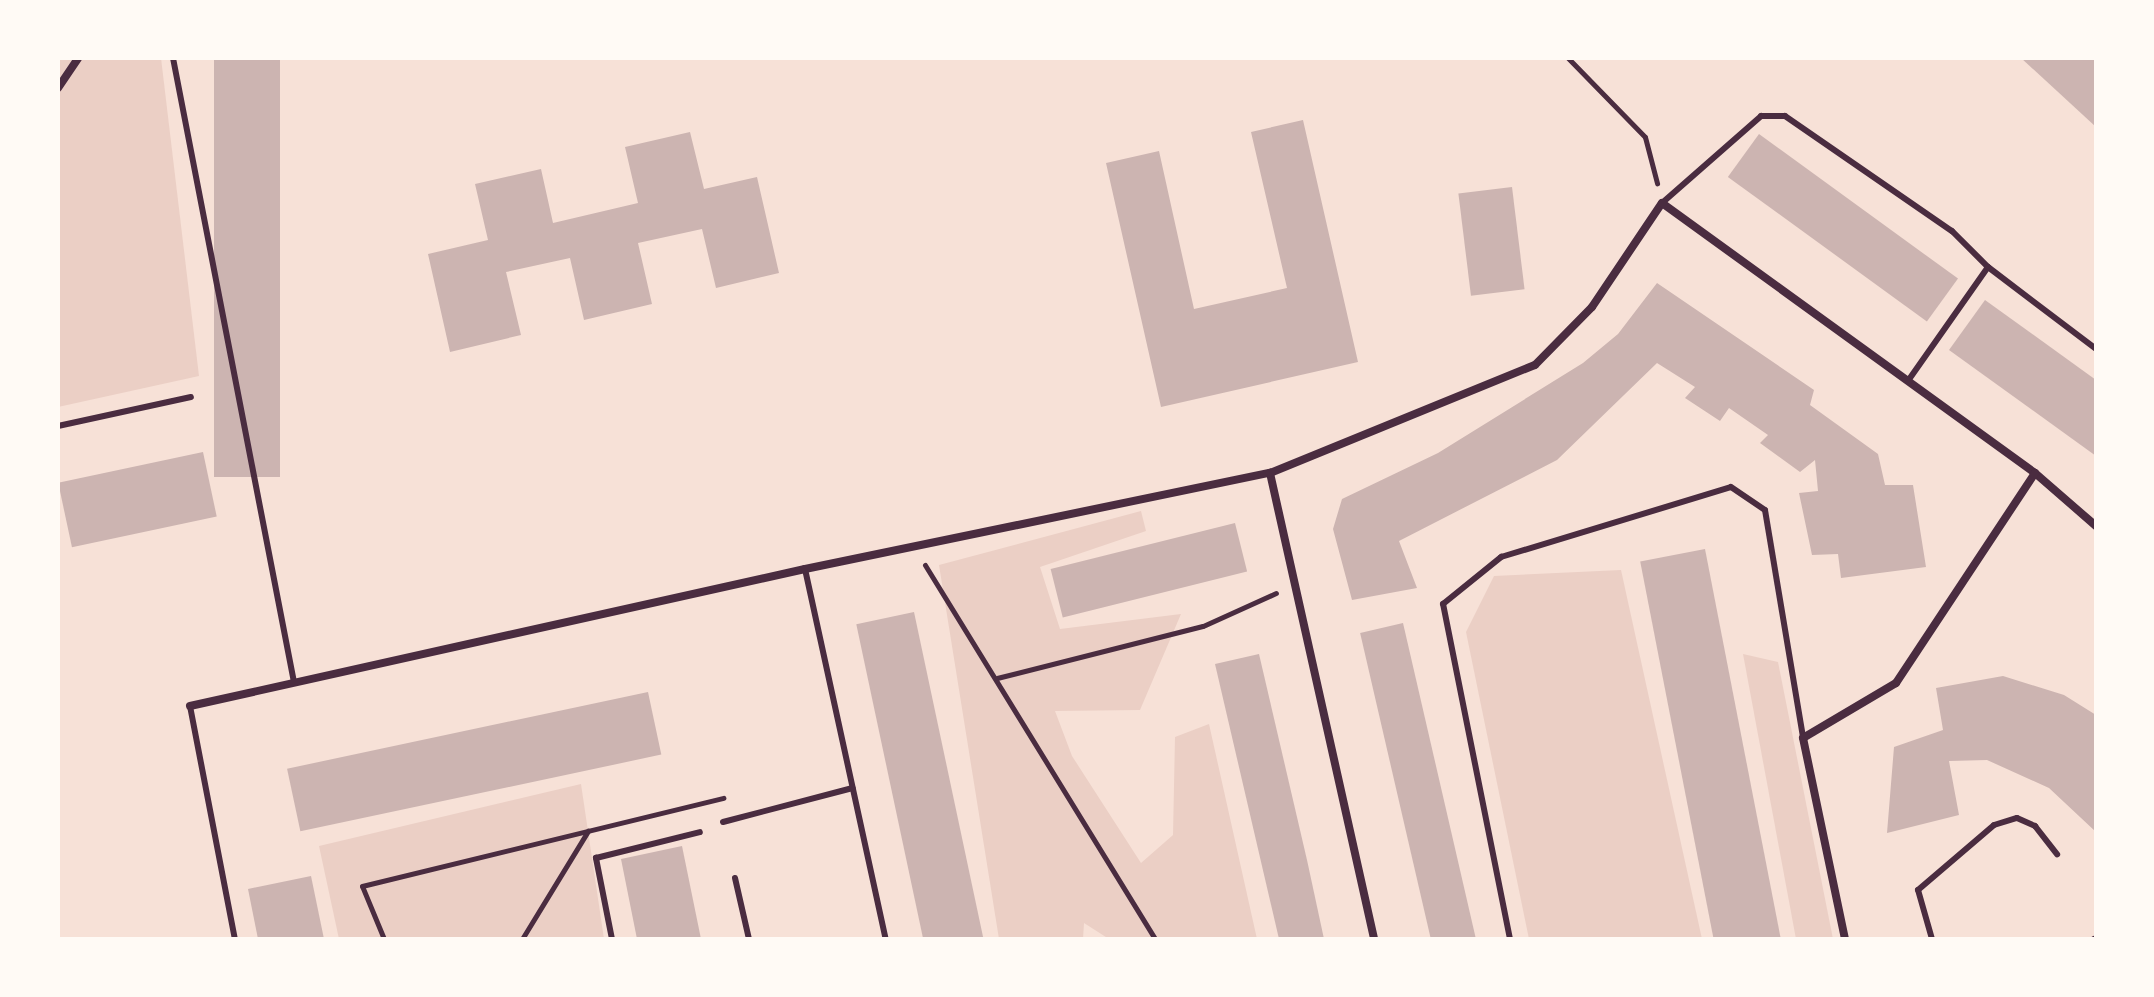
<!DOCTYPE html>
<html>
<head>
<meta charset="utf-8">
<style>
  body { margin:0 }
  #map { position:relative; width:2154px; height:997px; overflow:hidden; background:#f7e1d7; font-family:Mulish,sans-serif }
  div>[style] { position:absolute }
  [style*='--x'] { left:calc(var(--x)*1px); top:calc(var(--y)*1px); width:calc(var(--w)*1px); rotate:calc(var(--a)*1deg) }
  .green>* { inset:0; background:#ebcfc5 }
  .building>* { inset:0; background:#ccb4b1; transform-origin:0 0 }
  .path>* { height:5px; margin:-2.5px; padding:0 2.5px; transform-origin:2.5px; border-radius:2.5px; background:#4a2c40 }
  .service>* { height:6px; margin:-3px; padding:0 3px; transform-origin:3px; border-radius:3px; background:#4a2c40 }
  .minor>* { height:8px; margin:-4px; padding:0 4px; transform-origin:4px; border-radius:4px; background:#4a2c40 }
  span { translate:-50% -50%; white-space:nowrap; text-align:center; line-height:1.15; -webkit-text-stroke:8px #fffaf5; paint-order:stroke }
  .frame { position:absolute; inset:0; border:60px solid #fffaf5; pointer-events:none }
</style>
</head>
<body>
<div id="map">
  <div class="green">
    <i style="clip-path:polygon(58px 58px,161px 58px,199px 376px,58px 407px)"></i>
    <i style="clip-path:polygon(1141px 511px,1146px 531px,1040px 567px,1060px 629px,1181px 614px,1140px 710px,1055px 711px,1072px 756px,1141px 863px,1173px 835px,1175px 737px,1209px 724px,1257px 939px,1109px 939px,1084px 923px,1083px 939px,999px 939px,939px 565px)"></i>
    <i style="clip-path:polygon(1621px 570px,1702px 939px,1529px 939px,1466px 632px,1494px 576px)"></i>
    <i style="clip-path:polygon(1743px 654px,1778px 662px,1833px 939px,1796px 939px)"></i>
    <i style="clip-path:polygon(581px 784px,604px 939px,339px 939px,319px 846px)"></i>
  </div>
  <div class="building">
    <i style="left:214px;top:58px;width:66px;height:419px"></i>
    <i style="clip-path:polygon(2021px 58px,2096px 58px,2096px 127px)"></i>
    <i style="clip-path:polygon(1303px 120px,1358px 362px,1161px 407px,1106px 163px,1159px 151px,1194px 309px,1287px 288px,1251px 132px)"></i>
    <i style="clip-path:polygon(690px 132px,704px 189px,757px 177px,779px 273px,716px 288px,702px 229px,638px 243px,652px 304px,584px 320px,570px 258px,506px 272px,521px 335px,450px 352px,428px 254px,488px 240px,475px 184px,541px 169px,553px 223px,638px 203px,625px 147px)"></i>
    <i style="left:1759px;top:134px;width:246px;height:53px;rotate:36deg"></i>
    <i style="left:1512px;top:187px;width:103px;height:54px;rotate:83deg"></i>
    <i style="clip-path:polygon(1657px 283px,1814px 390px,1810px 405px,1878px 454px,1885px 485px,1913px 485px,1926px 567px,1841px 578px,1838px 554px,1812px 555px,1799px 493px,1818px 491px,1815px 460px,1800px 472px,1760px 443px,1768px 435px,1729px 408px,1720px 421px,1685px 398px,1695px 387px,1657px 363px,1557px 460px,1399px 541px,1417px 588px,1352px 600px,1333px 529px,1342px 499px,1438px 453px,1583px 363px,1618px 334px)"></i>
    <i style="clip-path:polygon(1985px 300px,2096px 380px,2096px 456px,1949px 350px)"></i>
    <i style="left:203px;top:452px;width:66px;height:148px;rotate:78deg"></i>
    <i style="left:1235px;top:523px;width:50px;height:190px;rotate:76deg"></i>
    <i style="left:1705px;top:549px;width:397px;height:66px;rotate:79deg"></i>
    <i style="left:914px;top:612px;width:334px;height:59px;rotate:78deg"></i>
    <i style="left:1403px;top:623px;width:324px;height:44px;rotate:77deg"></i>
    <i style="clip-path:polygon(1259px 654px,1307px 860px,1324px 939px,1279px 939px,1215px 664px)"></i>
    <i style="clip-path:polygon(2003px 676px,2064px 695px,2096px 715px,2096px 832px,2049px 788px,1987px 760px,1949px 761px,1959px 815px,1887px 833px,1894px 747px,1943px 730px,1936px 688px)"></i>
    <i style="left:648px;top:692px;width:64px;height:369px;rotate:78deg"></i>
    <i style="clip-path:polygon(682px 846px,701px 939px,637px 939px,621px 859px)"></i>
    <i style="clip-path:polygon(311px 876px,324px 939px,258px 939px,248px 889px)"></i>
  </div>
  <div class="path">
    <i style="--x:1568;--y:58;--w:110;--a:45.7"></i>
    <i style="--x:1645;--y:137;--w:48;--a:75.4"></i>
    <i style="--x:925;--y:565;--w:439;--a:58.4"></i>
    <i style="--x:997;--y:678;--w:212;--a:-14.2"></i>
    <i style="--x:1203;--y:626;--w:80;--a:-24.3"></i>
    <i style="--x:384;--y:939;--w:57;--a:-112.5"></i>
    <i style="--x:362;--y:886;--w:372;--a:-13.7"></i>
    <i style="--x:522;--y:939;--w:127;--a:-58.6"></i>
  </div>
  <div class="service">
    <i style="--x:173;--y:58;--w:636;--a:79.03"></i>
    <i style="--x:1662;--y:203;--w:132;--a:-41.3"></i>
    <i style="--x:1761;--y:116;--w:24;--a:0"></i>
    <i style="--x:1785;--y:116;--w:203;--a:34.6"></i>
    <i style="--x:1952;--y:231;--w:51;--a:45"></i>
    <i style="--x:1988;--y:267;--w:139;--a:125.1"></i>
    <i style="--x:1988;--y:267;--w:136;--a:37.2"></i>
    <i style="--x:58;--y:426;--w:136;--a:-12.3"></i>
    <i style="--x:805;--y:569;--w:379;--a:77.7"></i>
    <i style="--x:190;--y:706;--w:237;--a:79.1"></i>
    <i style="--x:723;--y:822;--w:134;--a:-14.7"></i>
    <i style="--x:735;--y:878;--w:63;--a:77.1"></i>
    <i style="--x:612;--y:939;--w:83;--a:-101.2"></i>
    <i style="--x:596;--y:858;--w:107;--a:-14"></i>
    <i style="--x:1510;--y:939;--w:342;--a:-101.3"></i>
    <i style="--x:1443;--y:604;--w:75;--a:-39"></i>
    <i style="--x:1501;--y:557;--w:240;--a:-16.9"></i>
    <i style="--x:1731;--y:487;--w:41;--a:34.1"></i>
    <i style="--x:1765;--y:510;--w:231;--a:80.5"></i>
    <i style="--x:1932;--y:939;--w:51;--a:-105.9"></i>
    <i style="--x:1918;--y:890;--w:100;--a:-40.5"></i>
    <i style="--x:1994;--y:825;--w:24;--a:-17"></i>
    <i style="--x:2017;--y:818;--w:20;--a:24"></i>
    <i style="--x:2035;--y:826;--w:36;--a:52"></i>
    <i style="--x:2094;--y:939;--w:2;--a:-27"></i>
  </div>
  <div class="minor">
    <i style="--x:58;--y:88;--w:36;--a:-56"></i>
    <i style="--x:1270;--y:473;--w:477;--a:77.4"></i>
    <i style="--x:190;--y:706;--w:630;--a:-12.56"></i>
    <i style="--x:805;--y:569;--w:475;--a:-11.7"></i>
    <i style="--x:1270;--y:473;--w:286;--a:-22.2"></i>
    <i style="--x:1535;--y:365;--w:81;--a:-45.5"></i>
    <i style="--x:1592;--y:307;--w:125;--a:-56.1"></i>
    <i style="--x:1662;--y:203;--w:460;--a:35.9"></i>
    <i style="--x:2035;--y:473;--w:81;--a:41"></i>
    <i style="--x:1845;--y:939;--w:205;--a:-101.8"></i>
    <i style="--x:1803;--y:738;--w:108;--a:-30.6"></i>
    <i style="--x:1896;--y:683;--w:252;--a:-56.5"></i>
  </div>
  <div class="frame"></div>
</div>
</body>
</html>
